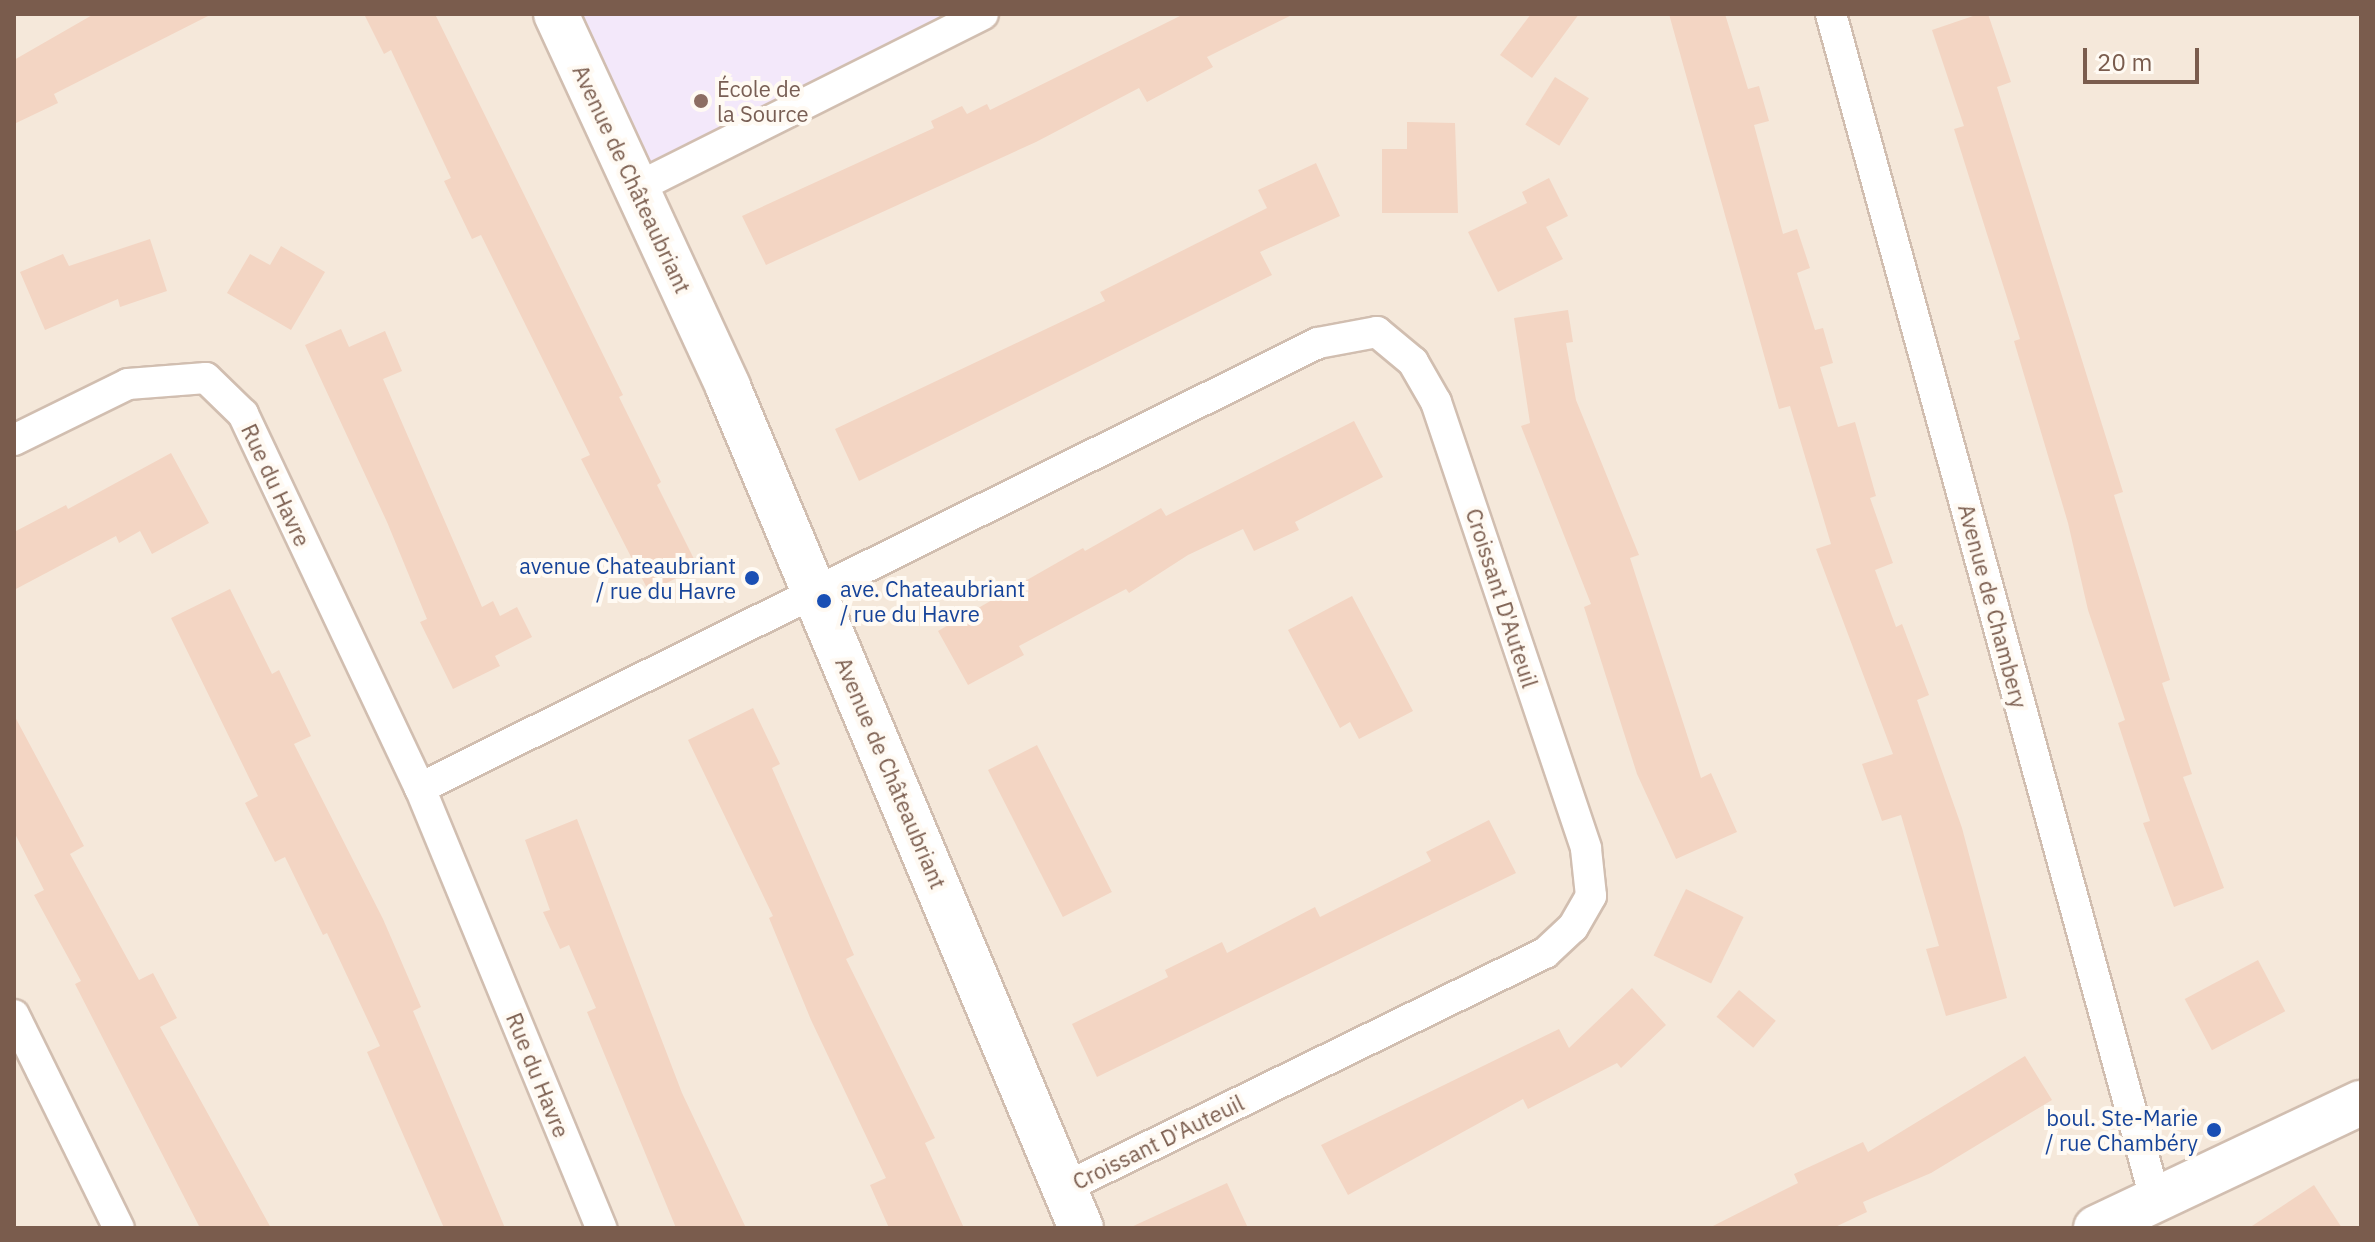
<!DOCTYPE html>
<html>
<head>
<meta charset="utf-8">
<style>
  body { margin:0 }
  #map { position:relative; width:2375px; height:1242px; overflow:hidden; background:#fdf6ec; font-family:"IBM Plex Sans",sans-serif }
  div>[style] { position:absolute }
  [style*='--x'] { left:calc(var(--x)*1px); top:calc(var(--y)*1px); width:calc(var(--w)*1px); rotate:calc(var(--a)*1deg) }
  .residential>* { inset:0; background:#f5e8da; transform-origin:0 0 }
  .education>* { inset:0; background:#f3e8fa }
  .building>* { inset:0; background:#f3d5c3; transform-origin:0 0 }
  .roads { filter:drop-shadow(2px 0 #d1beb0) drop-shadow(-2px 0 #d1beb0) drop-shadow(0 2px #d1beb0) drop-shadow(0 -2px #d1beb0) }
  .street>* { height:30px; margin:-15px; padding:0 15px; transform-origin:15px; border-radius:15px; background:#fff }
  .secondary>* { height:44px; margin:-22px; padding:0 22px; transform-origin:22px; border-radius:22px; background:#fff }
  .dots>* { width:22px; height:22px; translate:-50% -50%; box-sizing:border-box; border:4px solid #fffaf3; border-radius:50% }
  span { translate:-50% -50%; white-space:nowrap; text-align:center; line-height:1.15; -webkit-text-stroke:8px #fffaf3; paint-order:stroke }
  .education-label { font-size:22px; color:#785e54 }
  .left { translate:0 -50%; text-align:left }
  .street-label { font-size:22px; color:#7a5c4d }
  .transit-label { font-size:22px; color:#164399 }
  .right { translate:-100% -50%; text-align:right }
  .frame { position:absolute; inset:0; border:16px solid #7a5c4d; pointer-events:none }
  .scale { position:absolute; left:2083px; top:48px; width:116px; height:36px; box-sizing:border-box; border:4px solid #7a5c4d; border-top:0; padding-left:10px; font-size:24px; line-height:28px; white-space:nowrap; color:#7a5c4d; -webkit-text-stroke:6px #fffaf3; paint-order:stroke }
</style>
</head>
<body>
<div id="map">
  <div class="residential">
    <i style="left:14px;top:14px;width:2347px;height:1214px"></i>
  </div>
  <div class="education">
    <i style="clip-path:polygon(551px 14px,979px 14px,636px 188px)"></i>
  </div>
  <div class="building">
    <i style="clip-path:polygon(94px 14px,212px 14px,54px 94px,58px 103px,14px 124px,14px 60px)"></i>
    <i style="clip-path:polygon(364px 14px,435px 14px,623px 395px,619px 397px,661px 482px,657px 485px,698px 567px,649px 592px,581px 459px,590px 455px,481px 235px,472px 239px,444px 181px,451px 178px,391px 50px,384px 54px)"></i>
    <i style="clip-path:polygon(1184px 14px,1294px 14px,1207px 57px,1213px 67px,1147px 102px,1139px 88px,1036px 142px,766px 265px,742px 216px,934px 128px,931px 121px,962px 106px,967px 114px,987px 104px,990px 110px)"></i>
    <i style="clip-path:polygon(1531px 14px,1579px 14px,1532px 78px,1500px 55px)"></i>
    <i style="clip-path:polygon(1669px 14px,1725px 14px,1748px 89px,1759px 86px,1769px 121px,1754px 125px,1783px 234px,1797px 229px,1810px 268px,1797px 273px,1815px 330px,1823px 328px,1833px 363px,1820px 367px,1838px 427px,1855px 422px,1876px 496px,1870px 498px,1893px 563px,1875px 570px,1896px 627px,1902px 624px,1929px 695px,1917px 700px,1962px 828px,2007px 998px,1946px 1016px,1926px 949px,1939px 946px,1901px 815px,1882px 821px,1862px 764px,1893px 754px,1816px 549px,1831px 544px,1790px 406px,1779px 409px)"></i>
    <i style="clip-path:polygon(1979px 14px,1988px 14px,2011px 82px,1997px 87px,2123px 492px,2114px 495px,2170px 680px,2162px 683px,2192px 774px,2183px 777px,2224px 888px,2174px 907px,2143px 823px,2150px 821px,2118px 723px,2125px 720px,2088px 610px,2068px 523px,2014px 341px,2020px 339px,1954px 129px,1964px 126px,1932px 30px)"></i>
    <i style="left:1555px;top:77px;width:40px;height:56px;rotate:32deg"></i>
    <i style="clip-path:polygon(1407px 122px,1455px 123px,1458px 213px,1382px 213px,1382px 149px,1407px 149px)"></i>
    <i style="clip-path:polygon(1316px 163px,1340px 216px,1260px 252px,1272px 275px,859px 481px,835px 429px,1105px 301px,1100px 292px,1267px 208px,1258px 190px)"></i>
    <i style="clip-path:polygon(1549px 178px,1568px 216px,1546px 227px,1563px 259px,1498px 292px,1468px 232px,1527px 203px,1522px 192px)"></i>
    <i style="clip-path:polygon(150px 239px,167px 291px,120px 307px,118px 299px,45px 330px,20px 272px,63px 254px,69px 266px)"></i>
    <i style="clip-path:polygon(281px 246px,325px 272px,291px 330px,227px 293px,250px 254px,270px 265px)"></i>
    <i style="clip-path:polygon(1568px 310px,1573px 342px,1566px 343px,1576px 400px,1639px 555px,1630px 558px,1701px 778px,1711px 773px,1737px 832px,1676px 859px,1637px 774px,1584px 607px,1591px 604px,1521px 426px,1530px 423px,1514px 318px)"></i>
    <i style="clip-path:polygon(341px 329px,349px 347px,385px 331px,402px 371px,383px 379px,482px 607px,493px 601px,500px 616px,517px 607px,532px 637px,495px 656px,500px 666px,453px 689px,420px 622px,427px 619px,387px 522px,305px 345px)"></i>
    <i style="clip-path:polygon(1354px 421px,1383px 477px,1295px 522px,1299px 530px,1254px 551px,1243px 529px,1188px 555px,1129px 593px,1126px 589px,1019px 646px,1024px 655px,968px 685px,938px 631px,1083px 548px,1085px 551px,1161px 508px,1166px 516px)"></i>
    <i style="clip-path:polygon(171px 453px,209px 523px,152px 554px,140px 531px,119px 543px,116px 536px,14px 590px,14px 532px,66px 505px,68px 509px)"></i>
    <i style="clip-path:polygon(230px 589px,272px 674px,279px 670px,311px 736px,294px 744px,383px 919px,421px 1007px,413px 1011px,505px 1228px,444px 1228px,367px 1052px,380px 1046px,327px 933px,323px 935px,285px 857px,275px 862px,245px 803px,258px 796px,171px 618px)"></i>
    <i style="clip-path:polygon(1352px 596px,1413px 711px,1359px 739px,1350px 722px,1340px 728px,1288px 630px)"></i>
    <i style="clip-path:polygon(753px 708px,780px 764px,772px 768px,854px 955px,846px 959px,935px 1138px,925px 1143px,964px 1228px,889px 1228px,870px 1185px,886px 1178px,811px 1020px,769px 918px,773px 916px,688px 740px)"></i>
    <i style="clip-path:polygon(14px 715px,84px 846px,70px 854px,139px 980px,153px 973px,177px 1018px,160px 1027px,271px 1228px,200px 1228px,75px 984px,81px 981px,34px 895px,44px 890px,14px 832px)"></i>
    <i style="left:1037px;top:745px;width:165px;height:55px;rotate:63deg"></i>
    <i style="clip-path:polygon(577px 819px,682px 1093px,746px 1228px,676px 1228px,587px 1012px,596px 1008px,569px 945px,560px 949px,543px 912px,550px 910px,525px 840px)"></i>
    <i style="clip-path:polygon(1489px 820px,1516px 873px,1097px 1077px,1072px 1024px,1168px 977px,1165px 970px,1222px 942px,1227px 953px,1315px 907px,1320px 917px,1431px 861px,1426px 852px)"></i>
    <i style="left:1686px;top:889px;width:64px;height:74px;rotate:26deg"></i>
    <i style="left:2258px;top:960px;width:58px;height:83px;rotate:62deg"></i>
    <i style="clip-path:polygon(1632px 988px,1666px 1025px,1621px 1068px,1617px 1063px,1528px 1109px,1523px 1099px,1348px 1195px,1321px 1145px,1559px 1029px,1569px 1048px)"></i>
    <i style="left:1739px;top:990px;width:48px;height:35px;rotate:40deg"></i>
    <i style="clip-path:polygon(2025px 1056px,2052px 1100px,1931px 1173px,1863px 1202px,1867px 1212px,1833px 1228px,1709px 1228px,1798px 1183px,1794px 1174px,1863px 1142px,1868px 1152px)"></i>
    <i style="clip-path:polygon(1227px 1183px,1248px 1228px,1129px 1228px)"></i>
    <i style="clip-path:polygon(2314px 1185px,2342px 1228px,2249px 1228px)"></i>
  </div>
  <div class="roads">
    <div class="street">
      <i style="--x:1831;--y:14;--w:1228;--a:74.7"></i>
      <i style="--x:636;--y:188;--w:388;--a:-26.6"></i>
      <i style="--x:14;--y:440;--w:127;--a:-26.2"></i>
      <i style="--x:128;--y:384;--w:78;--a:-4.4"></i>
      <i style="--x:206;--y:378;--w:52;--a:44.2"></i>
      <i style="--x:243;--y:414;--w:414;--a:64.7"></i>
      <i style="--x:420;--y:788;--w:476;--a:67.6"></i>
      <i style="--x:420;--y:788;--w:1002;--a:-26.36"></i>
      <i style="--x:1318;--y:343;--w:60;--a:-10.6"></i>
      <i style="--x:1377;--y:332;--w:47;--a:39.8"></i>
      <i style="--x:1413;--y:362;--w:46;--a:60.1"></i>
      <i style="--x:1436;--y:402;--w:471;--a:71.4"></i>
      <i style="--x:1586;--y:849;--w:47;--a:83.9"></i>
      <i style="--x:1591;--y:896;--w:36;--a:120"></i>
      <i style="--x:1573;--y:927;--w:38;--a:137"></i>
      <i style="--x:1545;--y:953;--w:535;--a:153.96"></i>
      <i style="--x:14;--y:1015;--w:237;--a:63.8"></i>
    </div>
    <div class="secondary">
      <i style="--x:556;--y:14;--w:411;--a:65.2"></i>
      <i style="--x:728;--y:387;--w:912;--a:67.23"></i>
      <i style="--x:2096;--y:1228;--w:293;--a:-25.3"></i>
    </div>
  </div>
  <div class="dots">
    <i style="left:701px;top:101px;background:#8d6e63"></i>
    <i style="left:752px;top:578px;background:#1a4fb4"></i>
    <i style="left:824px;top:601px;background:#1a4fb4"></i>
    <i style="left:2214px;top:1130px;background:#1a4fb4"></i>
  </div>
  <div class="education-label">
    <span class="left" style="left:717px;top:101px">École de<br>la Source</span>
  </div>
  <div class="street-label">
    <span style="left:632px;top:179px;rotate:65deg">Avenue de Châteaubriant</span>
    <span style="left:276px;top:485px;rotate:65deg">Rue du Havre</span>
    <span style="left:1502px;top:598px;rotate:72deg">Croissant D'Auteuil</span>
    <span style="left:1993px;top:606px;rotate:75deg">Avenue de Chambery</span>
    <span style="left:891px;top:773px;rotate:67deg">Avenue de Châteaubriant</span>
    <span style="left:538px;top:1075px;rotate:68deg">Rue du Havre</span>
    <span style="left:1158px;top:1142px;rotate:-26deg">Croissant D'Auteuil</span>
  </div>
  <div class="transit-label">
    <span class="right" style="left:736px;top:578px">avenue Chateaubriant<br>/ rue du Havre</span>
    <span class="left" style="left:840px;top:601px">ave. Chateaubriant<br>/ rue du Havre</span>
    <span class="right" style="left:2198px;top:1130px">boul. Ste-Marie<br>/ rue Chambéry</span>
  </div>
  <div class="frame"></div>
  <div class="scale">20 m</div>
</div>
</body>
</html>
